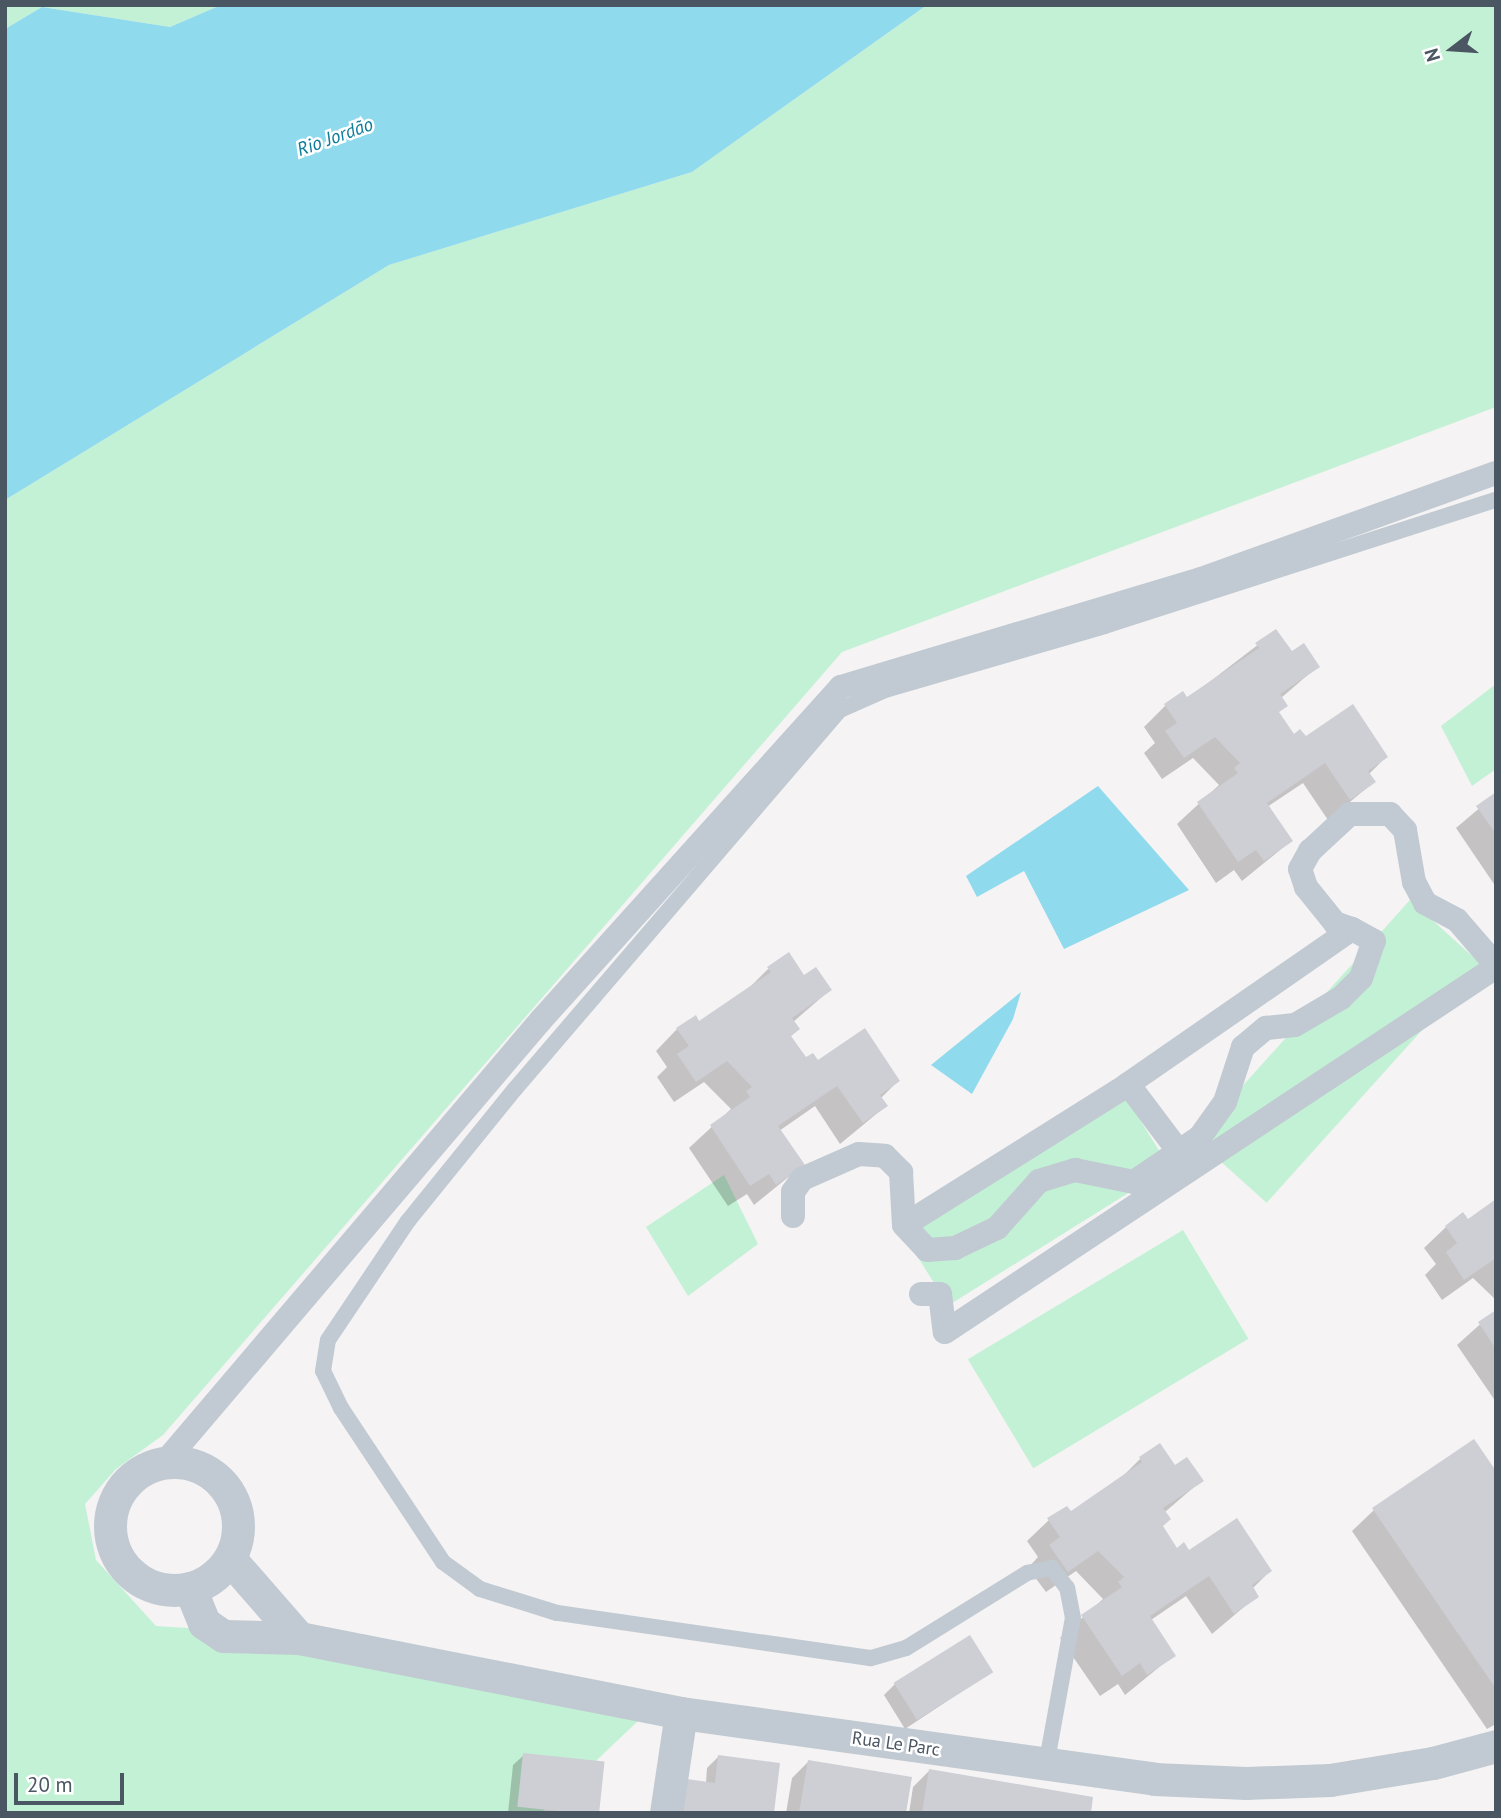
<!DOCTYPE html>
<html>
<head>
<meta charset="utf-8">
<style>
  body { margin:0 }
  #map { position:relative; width:1501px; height:1818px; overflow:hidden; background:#f5f3f3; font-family:"PT Sans",sans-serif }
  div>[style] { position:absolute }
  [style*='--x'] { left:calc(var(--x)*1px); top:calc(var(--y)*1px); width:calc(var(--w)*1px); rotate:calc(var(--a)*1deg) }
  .green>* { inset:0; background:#c3f1d5; transform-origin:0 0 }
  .water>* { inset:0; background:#90daee }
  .shadow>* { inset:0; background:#0003 }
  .building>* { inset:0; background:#cdcfd5; transform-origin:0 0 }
  .service>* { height:16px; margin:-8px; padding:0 8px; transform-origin:8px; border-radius:8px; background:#c1cad2 }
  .pedestrian>* { height:24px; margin:-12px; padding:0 12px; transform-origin:12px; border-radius:12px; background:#c1cad2 }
  .minor>* { height:33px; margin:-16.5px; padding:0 16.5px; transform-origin:16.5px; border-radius:16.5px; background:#c1cad2 }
  .minor>.ring { margin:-16.5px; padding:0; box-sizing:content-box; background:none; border:33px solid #c1cad2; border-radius:50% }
  span { translate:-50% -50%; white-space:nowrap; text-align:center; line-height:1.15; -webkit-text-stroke:5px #fff; paint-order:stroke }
  .street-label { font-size:18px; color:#4a5661 }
  .water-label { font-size:19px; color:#0c7c9b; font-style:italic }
  .frame { position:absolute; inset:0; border:7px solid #4a5661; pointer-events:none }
  .north { position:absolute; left:1417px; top:14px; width:70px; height:70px; -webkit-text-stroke:5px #fff; paint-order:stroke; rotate:253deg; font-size:19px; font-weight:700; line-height:28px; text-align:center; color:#4a5661 }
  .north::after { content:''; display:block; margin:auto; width:24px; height:32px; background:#4a5661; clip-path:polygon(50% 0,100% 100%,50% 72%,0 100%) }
  .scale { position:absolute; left:14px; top:1773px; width:110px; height:32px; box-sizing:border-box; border:4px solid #4a5661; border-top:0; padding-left:9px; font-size:21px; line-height:24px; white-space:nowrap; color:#4a5661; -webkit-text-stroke:5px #fff; paint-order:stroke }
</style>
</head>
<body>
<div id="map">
  <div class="green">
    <i style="clip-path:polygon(5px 5px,221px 5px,170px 27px,42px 7px,5px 29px)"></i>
    <i style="clip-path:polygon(927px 5px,1496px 5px,1496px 407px,842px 652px,163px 1435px,116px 1469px,85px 1504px,96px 1560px,156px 1626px,220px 1630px,638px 1721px,541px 1813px,5px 1813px,5px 500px,389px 265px,692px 172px)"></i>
    <i style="clip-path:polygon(1496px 684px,1496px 769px,1472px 786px,1441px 726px)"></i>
    <i style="left:1410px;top:900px;width:96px;height:321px;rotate:42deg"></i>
    <i style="left:1125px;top:1096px;width:84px;height:261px;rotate:58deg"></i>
    <i style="clip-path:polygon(724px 1175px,758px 1244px,688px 1296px,646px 1227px)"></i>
    <i style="left:1183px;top:1230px;width:127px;height:251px;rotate:59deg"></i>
  </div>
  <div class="water">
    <i style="clip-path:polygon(221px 5px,927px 5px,692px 172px,389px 265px,5px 500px,5px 29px,42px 7px,170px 27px)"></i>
    <i style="clip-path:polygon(1098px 786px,1189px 890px,1064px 949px,1024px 871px,977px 897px,966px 876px)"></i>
    <i style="clip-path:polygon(1021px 992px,1013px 1019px,972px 1094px,931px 1065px)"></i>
  </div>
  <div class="shadow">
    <i style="clip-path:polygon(1276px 631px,1292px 654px,1317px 667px,1281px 698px,1278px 713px,1293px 736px,1386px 757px,1368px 775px,1374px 782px,1328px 820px,1303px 783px,1267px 807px,1291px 841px,1242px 881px,1234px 870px,1216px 883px,1177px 824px,1219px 785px,1193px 758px,1162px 779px,1144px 753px,1155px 743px,1144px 727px,1165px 706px,1186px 700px)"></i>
    <i style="clip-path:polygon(1496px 794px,1496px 887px,1456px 828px)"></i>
    <i style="clip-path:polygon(768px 969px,830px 990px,793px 1022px,798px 1029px,790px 1037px,805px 1060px,898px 1081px,881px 1098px,886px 1106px,840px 1144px,815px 1106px,779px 1131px,803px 1165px,754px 1205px,747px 1194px,728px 1206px,689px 1148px,731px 1109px,704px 1082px,674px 1102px,657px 1077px,667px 1067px,656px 1051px,677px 1029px,699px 1023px,746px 991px)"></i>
    <i style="clip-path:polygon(1496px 1201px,1496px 1300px,1473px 1278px,1442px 1300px,1425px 1275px,1436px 1264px,1424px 1248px,1446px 1227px,1468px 1221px)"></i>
    <i style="clip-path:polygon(1496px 1310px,1496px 1402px,1457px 1345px)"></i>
    <i style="clip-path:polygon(1140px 1459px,1201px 1481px,1165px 1512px,1161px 1527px,1177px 1550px,1270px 1571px,1252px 1589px,1257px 1596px,1212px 1634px,1186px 1596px,1151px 1620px,1174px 1655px,1125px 1695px,1118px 1684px,1100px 1696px,1060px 1638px,1103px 1599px,1076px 1571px,1046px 1592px,1028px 1568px,1038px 1557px,1027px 1541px,1049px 1520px,1070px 1514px,1119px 1480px)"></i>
    <i style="clip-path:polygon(1496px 1474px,1496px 1724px,1487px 1729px,1352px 1531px,1374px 1510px)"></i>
    <i style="clip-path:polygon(991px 1672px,905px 1729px,884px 1695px,895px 1684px)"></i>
    <i style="clip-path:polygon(524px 1755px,597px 1813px,508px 1813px,513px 1765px)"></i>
    <i style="clip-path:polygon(718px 1757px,773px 1813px,674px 1813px,706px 1783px,707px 1768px)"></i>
    <i style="clip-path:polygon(808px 1762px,904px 1813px,786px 1813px,792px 1778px)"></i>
    <i style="clip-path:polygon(929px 1771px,1089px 1813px,909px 1813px,913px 1787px)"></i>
  </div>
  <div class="building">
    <i style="clip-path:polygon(1276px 629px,1292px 651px,1304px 643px,1320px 667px,1280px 694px,1288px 706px,1279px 712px,1294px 734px,1300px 729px,1306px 736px,1353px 704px,1388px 757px,1368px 771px,1376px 782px,1350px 800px,1325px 763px,1267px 803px,1293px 841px,1264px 861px,1256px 850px,1238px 862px,1197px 802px,1238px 773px,1234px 768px,1240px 763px,1215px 737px,1184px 758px,1165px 731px,1177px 723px,1164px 704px,1183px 691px,1187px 697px,1259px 648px,1255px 643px)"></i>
    <i style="clip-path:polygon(1496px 792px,1496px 834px,1476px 806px)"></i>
    <i style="clip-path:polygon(789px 952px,804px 975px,816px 967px,832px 990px,792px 1018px,800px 1029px,791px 1036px,806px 1057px,813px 1053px,818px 1060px,865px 1028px,900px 1081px,880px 1095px,888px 1106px,863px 1123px,837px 1086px,778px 1126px,805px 1165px,776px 1185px,769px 1174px,750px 1186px,710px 1125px,750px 1097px,746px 1091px,752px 1087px,727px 1061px,696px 1082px,677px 1054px,689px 1046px,676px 1028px,696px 1015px,699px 1021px,771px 972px,767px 967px)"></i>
    <i style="clip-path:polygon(1496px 1199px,1496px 1258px,1464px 1280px,1446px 1252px,1457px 1243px,1445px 1226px,1463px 1212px,1468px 1219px)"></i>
    <i style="clip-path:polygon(1496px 1310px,1496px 1349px,1478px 1322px)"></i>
    <i style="clip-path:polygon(1474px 1439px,1496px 1471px,1496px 1689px,1372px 1508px)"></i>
    <i style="clip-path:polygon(1160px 1443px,1175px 1465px,1187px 1457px,1204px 1481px,1163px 1508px,1171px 1519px,1163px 1526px,1177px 1548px,1184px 1542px,1189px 1550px,1237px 1518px,1272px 1571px,1252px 1585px,1259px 1597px,1234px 1614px,1209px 1576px,1150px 1616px,1176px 1656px,1147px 1675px,1140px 1663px,1122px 1676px,1081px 1615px,1122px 1587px,1118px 1582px,1124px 1577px,1098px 1551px,1068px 1572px,1049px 1545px,1060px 1537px,1047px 1518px,1067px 1506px,1071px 1511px,1142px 1462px,1139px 1457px)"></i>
    <i style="left:970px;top:1635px;width:44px;height:90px;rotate:58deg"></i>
    <i style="left:523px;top:1753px;width:82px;height:54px;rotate:6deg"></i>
    <i style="clip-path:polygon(718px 1755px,780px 1763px,774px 1813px,683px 1813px,687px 1779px,715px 1783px)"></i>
    <i style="clip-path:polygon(808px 1760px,912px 1777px,906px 1813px,799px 1813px)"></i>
    <i style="clip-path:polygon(929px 1769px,1093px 1797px,1091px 1813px,922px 1813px)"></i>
  </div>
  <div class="service">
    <i style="--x:1046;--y:1766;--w:150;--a:-79.7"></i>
    <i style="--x:1073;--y:1618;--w:31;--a:-101"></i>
    <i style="--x:1067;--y:1588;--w:25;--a:-127"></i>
    <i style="--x:1052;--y:1568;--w:25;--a:169"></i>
    <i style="--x:1027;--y:1573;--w:142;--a:148.2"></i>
    <i style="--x:906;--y:1648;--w:37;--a:164"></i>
    <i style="--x:870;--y:1658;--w:316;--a:-171.8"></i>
    <i style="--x:557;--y:1613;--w:81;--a:-162.7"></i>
    <i style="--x:480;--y:1589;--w:46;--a:-143.9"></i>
    <i style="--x:443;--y:1562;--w:185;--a:-123.5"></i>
    <i style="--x:341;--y:1408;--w:41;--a:-115.9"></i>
    <i style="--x:323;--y:1371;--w:31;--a:-81"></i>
    <i style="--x:328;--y:1340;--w:143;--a:-56.1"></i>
    <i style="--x:408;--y:1221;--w:170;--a:-51"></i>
    <i style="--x:515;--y:1089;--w:499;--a:-49.4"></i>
    <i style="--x:840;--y:710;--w:49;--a:-24"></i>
    <i style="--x:885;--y:690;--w:229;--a:-16.2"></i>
    <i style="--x:1105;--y:626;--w:411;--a:-17.9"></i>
  </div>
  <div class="pedestrian">
    <i style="--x:1352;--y:929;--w:285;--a:145.3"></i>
    <i style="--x:1118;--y:1091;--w:252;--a:147.9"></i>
    <i style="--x:904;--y:1225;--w:34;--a:47"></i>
    <i style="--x:927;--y:1250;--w:28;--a:-4"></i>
    <i style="--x:955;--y:1248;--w:47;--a:-25.5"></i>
    <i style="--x:997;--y:1228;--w:63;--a:-48.2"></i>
    <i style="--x:1039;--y:1181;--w:38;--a:-17"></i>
    <i style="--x:1075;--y:1170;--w:60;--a:11.5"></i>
    <i style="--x:1134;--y:1182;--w:80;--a:-34.3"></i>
    <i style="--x:1200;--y:1137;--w:43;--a:-54.5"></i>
    <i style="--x:1225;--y:1102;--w:58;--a:-71.9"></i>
    <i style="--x:1243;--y:1047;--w:30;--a:-40"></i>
    <i style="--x:1266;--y:1028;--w:29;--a:-6"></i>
    <i style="--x:1295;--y:1025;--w:53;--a:-30.4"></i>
    <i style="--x:1341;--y:998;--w:28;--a:-45"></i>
    <i style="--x:1361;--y:978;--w:39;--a:-71"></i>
    <i style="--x:1374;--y:941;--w:25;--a:-151"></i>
    <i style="--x:1352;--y:929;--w:18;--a:-161"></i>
    <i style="--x:1335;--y:923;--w:46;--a:-128.9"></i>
    <i style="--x:1306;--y:887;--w:19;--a:-108"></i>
    <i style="--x:1300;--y:869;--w:21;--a:-61"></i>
    <i style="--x:1310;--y:851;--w:54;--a:-42.8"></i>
    <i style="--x:1350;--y:814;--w:40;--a:0"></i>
    <i style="--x:1390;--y:814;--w:22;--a:47"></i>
    <i style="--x:1405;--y:830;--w:53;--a:80.2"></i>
    <i style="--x:1414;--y:882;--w:24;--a:62"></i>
    <i style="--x:1425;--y:903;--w:36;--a:28"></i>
    <i style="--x:1457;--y:920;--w:60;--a:49.1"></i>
    <i style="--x:1128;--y:1084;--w:101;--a:53"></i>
    <i style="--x:793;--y:1216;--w:24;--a:-90"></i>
    <i style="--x:793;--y:1192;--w:16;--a:-55"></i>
    <i style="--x:802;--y:1179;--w:62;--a:-23.7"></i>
    <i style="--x:859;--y:1154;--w:26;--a:4"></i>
    <i style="--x:885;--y:1156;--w:23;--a:45"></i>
    <i style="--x:901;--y:1172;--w:53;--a:86.8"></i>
    <i style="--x:921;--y:1294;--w:19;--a:0"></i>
    <i style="--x:940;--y:1294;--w:38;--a:83"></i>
    <i style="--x:945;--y:1332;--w:661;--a:-33.52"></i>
    <i style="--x:165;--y:1462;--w:580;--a:-49.61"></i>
    <i style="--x:541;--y:1020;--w:448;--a:-48"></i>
    <i style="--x:841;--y:687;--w:376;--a:-16.7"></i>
    <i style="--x:1201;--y:579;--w:313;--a:-19.8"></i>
  </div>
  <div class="minor">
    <i class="ring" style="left:110px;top:1462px;width:95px;height:95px"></i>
    <i style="--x:230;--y:1559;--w:105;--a:48.9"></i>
    <i style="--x:190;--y:1588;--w:38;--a:68"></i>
    <i style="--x:204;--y:1623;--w:23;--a:34"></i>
    <i style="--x:223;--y:1636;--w:76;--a:1.5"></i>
    <i style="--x:299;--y:1638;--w:389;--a:11.1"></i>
    <i style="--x:681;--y:1713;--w:478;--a:7.9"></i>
    <i style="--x:1154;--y:1779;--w:92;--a:2.5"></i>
    <i style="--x:1246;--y:1783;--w:84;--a:-2"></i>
    <i style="--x:1330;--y:1780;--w:104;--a:-9.4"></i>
    <i style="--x:1433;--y:1763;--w:65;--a:-15.1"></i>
    <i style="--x:666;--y:1813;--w:101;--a:-81.5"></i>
  </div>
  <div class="street-label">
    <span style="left:896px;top:1744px;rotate:8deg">Rua Le Parc</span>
  </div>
  <div class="water-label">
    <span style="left:335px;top:137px;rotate:-20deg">Rio Jordão</span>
  </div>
  <div class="frame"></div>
  <div class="north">N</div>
  <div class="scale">20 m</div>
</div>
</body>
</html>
